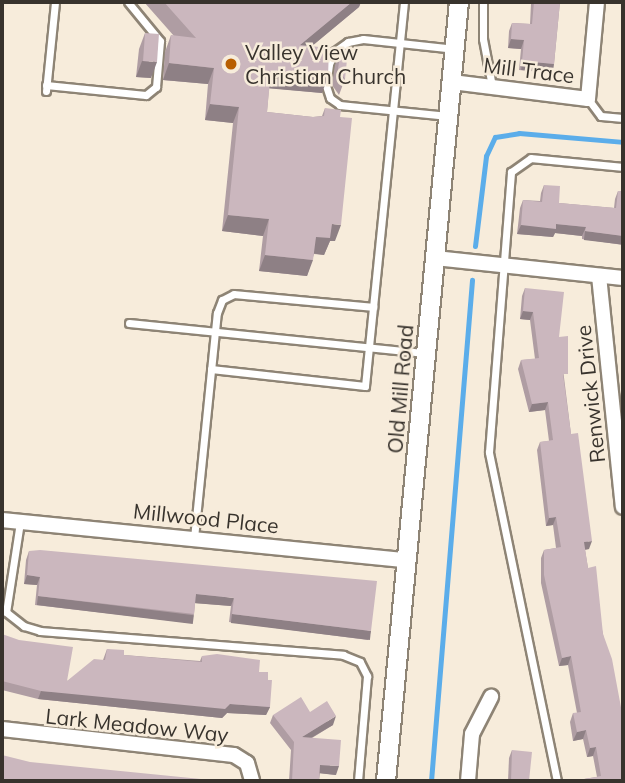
<!DOCTYPE html>
<html>
<head>
<meta charset="utf-8">
<style>
  body { margin:0 }
  #map { position:relative; width:625px; height:783px; overflow:hidden; background:#f7ecdb; font-family:Mulish,sans-serif }
  div>[style] { position:absolute }
  [style*='--x'] { left:calc(var(--x)*1px); top:calc(var(--y)*1px); width:calc(var(--w)*1px); rotate:calc(var(--a)*1deg) }
  .stream>* { height:5px; margin:-2.5px; padding:0 2.5px; transform-origin:2.5px; border-radius:2.5px; background:#5badea }
  .roads { filter:drop-shadow(2px 0 #8e8475) drop-shadow(-2px 0 #8e8475) drop-shadow(0 2px #8e8475) drop-shadow(0 -2px #8e8475) }
  .service>* { height:7px; margin:-3.5px; padding:0 3.5px; transform-origin:3.5px; border-radius:3.5px; background:#fff }
  .minor>* { height:14px; margin:-7px; padding:0 7px; transform-origin:7px; border-radius:7px; background:#fff }
  .tertiary>* { height:18px; margin:-9px; padding:0 9px; transform-origin:9px; border-radius:9px; background:#fff }
  .wall>* { inset:0; background:#af9da3 }
  .shaded-wall>* { inset:0; background:#8e8085; transform-origin:0 0 }
  .building>* { inset:0; background:#cbb7be; transform-origin:0 0 }
  .dots>* { width:19px; height:19px; translate:-50% -50%; box-sizing:border-box; border:4px solid #f7ecdb; border-radius:50% }
  span { translate:-50% -50%; white-space:nowrap; text-align:center; line-height:1.15; -webkit-text-stroke:5px #f7ecdb; paint-order:stroke }
  .poi-label { font-size:21px; color:#38332d }
  .left { translate:0 -50%; text-align:left }
  .street-label { font-size:21px; color:#38332d }
  .frame { position:absolute; inset:0; border:4px solid #38332d; pointer-events:none }
</style>
</head>
<body>
<div id="map">
  <div class="stream">
    <i style="--x:475;--y:246;--w:91;--a:-83"></i>
    <i style="--x:486;--y:156;--w:21;--a:-65"></i>
    <i style="--x:495;--y:137;--w:24;--a:-9"></i>
    <i style="--x:519;--y:133;--w:104;--a:4.9"></i>
    <i style="--x:431;--y:781;--w:503;--a:-85.32"></i>
  </div>
  <div class="roads">
    <div class="service">
      <i style="--x:483;--y:2;--w:37;--a:90"></i>
      <i style="--x:483;--y:39;--w:48;--a:79.2"></i>
      <i style="--x:46;--y:85;--w:100;--a:5.7"></i>
      <i style="--x:146;--y:95;--w:13;--a:-39"></i>
      <i style="--x:156;--y:87;--w:46;--a:-85"></i>
      <i style="--x:160;--y:41;--w:50;--a:-129.4"></i>
      <i style="--x:46;--y:91;--w:89;--a:-84.2"></i>
      <i style="--x:588;--y:99;--w:21;--a:53"></i>
      <i style="--x:601;--y:116;--w:22;--a:5"></i>
      <i style="--x:448;--y:116;--w:109;--a:-174.2"></i>
      <i style="--x:340;--y:105;--w:12;--a:-145"></i>
      <i style="--x:330;--y:98;--w:13;--a:-108"></i>
      <i style="--x:326;--y:86;--w:22;--a:-82"></i>
      <i style="--x:329;--y:64;--w:14;--a:-65"></i>
      <i style="--x:335;--y:51;--w:16;--a:-35"></i>
      <i style="--x:348;--y:42;--w:15;--a:-11"></i>
      <i style="--x:363;--y:39;--w:93;--a:6.2"></i>
      <i style="--x:129;--y:323;--w:298;--a:5.8"></i>
      <i style="--x:211;--y:369;--w:155;--a:6.3"></i>
      <i style="--x:365;--y:386;--w:386;--a:-84.2"></i>
      <i style="--x:20;--y:522;--w:91;--a:98.8"></i>
      <i style="--x:6;--y:612;--w:23;--a:38"></i>
      <i style="--x:24;--y:626;--w:17;--a:17"></i>
      <i style="--x:40;--y:631;--w:304;--a:4.5"></i>
      <i style="--x:343;--y:655;--w:18;--a:22"></i>
      <i style="--x:360;--y:662;--w:16;--a:63"></i>
      <i style="--x:367;--y:676;--w:105;--a:94.9"></i>
      <i style="--x:194;--y:538;--w:226;--a:-84.2"></i>
      <i style="--x:217;--y:313;--w:14;--a:-69"></i>
      <i style="--x:222;--y:300;--w:13;--a:-27"></i>
      <i style="--x:234;--y:294;--w:140;--a:5.3"></i>
      <i style="--x:557;--y:781;--w:336;--a:-101.7"></i>
      <i style="--x:489;--y:452;--w:281;--a:-85.5"></i>
      <i style="--x:511;--y:172;--w:24;--a:-35"></i>
      <i style="--x:531;--y:158;--w:92;--a:5.6"></i>
    </div>
    <div class="minor">
      <i style="--x:452;--y:82;--w:137;--a:7.1"></i>
      <i style="--x:588;--y:99;--w:97;--a:-84.7"></i>
      <i style="--x:435;--y:258;--w:189;--a:6.1"></i>
      <i style="--x:599;--y:276;--w:232;--a:84.1"></i>
      <i style="--x:2;--y:520;--w:406;--a:5.7"></i>
      <i style="--x:2;--y:729;--w:233;--a:6.4"></i>
      <i style="--x:234;--y:755;--w:15;--a:32"></i>
      <i style="--x:247;--y:763;--w:19;--a:74"></i>
      <i style="--x:468;--y:781;--w:47;--a:-85.1"></i>
      <i style="--x:472;--y:734;--w:42;--a:-62.8"></i>
    </div>
    <div class="tertiary">
      <i style="--x:386;--y:781;--w:782;--a:-84.65"></i>
    </div>
  </div>
  <div class="wall">
    <i style="clip-path:polygon(144px 2px,361px 2px,359px 7px,312px 46px,322px 93px,269px 88px,267px 112px,313px 117px,322px 116px,325px 108px,335px 241px,330px 241px,324px 255px,314px 254px,307px 276px,259px 271px,263px 236px,222px 231px,233px 123px,205px 120px,208px 84px,163px 80px,165px 52px,171px 35px,174px 36px)"></i>
    <i style="clip-path:polygon(518px 2px,560px 2px,554px 64px,551px 73px,519px 70px,521px 49px,508px 48px,509px 31px,512px 23px,530px 24px,531px 4px,517px 3px)"></i>
    <i style="clip-path:polygon(145px 33px,151px 78px,136px 77px,139px 49px)"></i>
    <i style="clip-path:polygon(341px 49px,345px 79px,339px 95px,332px 85px,335px 65px)"></i>
    <i style="clip-path:polygon(544px 185px,559px 203px,614px 208px,615px 199px,618px 191px,623px 245px,582px 239px,582px 236px,555px 233px,553px 237px,517px 234px,520px 208px,523px 200px,540px 201px,541px 193px)"></i>
    <i style="clip-path:polygon(525px 288px,559px 337px,571px 434px,589px 549px,585px 550px,588px 568px,603px 634px,623px 781px,584px 781px,584px 779px,597px 777px,593px 756px,587px 757px,583px 739px,573px 741px,570px 722px,573px 713px,577px 713px,568px 665px,559px 666px,541px 583px,541px 558px,544px 550px,556px 548px,553px 525px,546px 526px,537px 450px,540px 442px,549px 441px,545px 410px,529px 412px,518px 369px,521px 360px,535px 359px,530px 320px,520px 319px,522px 296px)"></i>
    <i style="clip-path:polygon(29px 551px,371px 631px,368px 640px,229px 622px,231px 606px,195px 603px,194px 614px,191px 623px,35px 605px,37px 585px,24px 584px,26px 560px)"></i>
    <i style="clip-path:polygon(2px 634px,67px 681px,103px 660px,107px 649px,124px 655px,200px 661px,202px 656px,259px 672px,268px 680px,270px 707px,266px 715px,227px 713px,222px 718px,38px 699px,2px 690px)"></i>
    <i style="clip-path:polygon(310px 712px,333px 725px,312px 738px,336px 775px,320px 773px,319px 781px,289px 781px,291px 750px,270px 723px,273px 715px)"></i>
    <i style="clip-path:polygon(512px 750px,529px 781px,508px 781px,509px 758px)"></i>
  </div>
  <div class="shaded-wall">
    <i style="clip-path:polygon(352px 2px,361px 2px,359px 7px,294px 61px,300px 45px)"></i>
    <i style="clip-path:polygon(518px 2px,532px 2px,531px 4px,517px 3px)"></i>
    <i style="clip-path:polygon(511px 39px,524px 40px,521px 49px,508px 48px)"></i>
    <i style="clip-path:polygon(142px 61px,157px 62px,151px 78px,136px 77px)"></i>
    <i style="left:522px;top:61px;width:32px;height:9px;rotate:5deg"></i>
    <i style="clip-path:polygon(169px 63px,214px 68px,208px 84px,163px 80px)"></i>
    <i style="clip-path:polygon(271px 71px,328px 77px,322px 93px,265px 88px)"></i>
    <i style="clip-path:polygon(210px 104px,239px 107px,233px 123px,205px 120px)"></i>
    <i style="clip-path:polygon(228px 215px,269px 219px,263px 236px,222px 231px)"></i>
    <i style="clip-path:polygon(332px 224px,341px 225px,335px 241px,330px 241px,324px 255px,310px 253px,316px 237px)"></i>
    <i style="clip-path:polygon(556px 224px,586px 227px,582px 236px,555px 233px,553px 237px,517px 234px,521px 225px)"></i>
    <i style="left:585px;top:231px;width:38px;height:9px;rotate:7deg"></i>
    <i style="clip-path:polygon(265px 255px,313px 260px,307px 276px,259px 271px)"></i>
    <i style="clip-path:polygon(523px 311px,533px 312px,530px 320px,520px 319px)"></i>
    <i style="clip-path:polygon(548px 402px,545px 410px,529px 412px,532px 404px)"></i>
    <i style="clip-path:polygon(556px 517px,553px 525px,546px 526px,549px 518px)"></i>
    <i style="clip-path:polygon(592px 541px,589px 549px,581px 550px,584px 542px)"></i>
    <i style="clip-path:polygon(27px 575px,40px 577px,37px 585px,24px 584px)"></i>
    <i style="clip-path:polygon(196px 594px,234px 598px,231px 606px,193px 603px)"></i>
    <i style="left:38px;top:596px;width:157px;height:9px;rotate:7deg"></i>
    <i style="left:232px;top:614px;width:140px;height:9px;rotate:7deg"></i>
    <i style="clip-path:polygon(571px 656px,568px 665px,559px 666px,562px 658px)"></i>
    <i style="clip-path:polygon(41px 691px,230px 704px,270px 707px,266px 715px,227px 713px,222px 718px,38px 699px)"></i>
    <i style="clip-path:polygon(336px 716px,333px 725px,299px 745px,302px 737px)"></i>
    <i style="clip-path:polygon(586px 730px,583px 739px,573px 741px,577px 732px)"></i>
    <i style="clip-path:polygon(596px 747px,593px 756px,587px 757px,590px 748px)"></i>
    <i style="clip-path:polygon(320px 765px,339px 766px,336px 775px,317px 773px)"></i>
  </div>
  <div class="building">
    <i style="clip-path:polygon(164px 2px,352px 2px,300px 45px,329px 48px,328px 77px,271px 71px,267px 112px,313px 117px,324px 116px,325px 108px,341px 110px,340px 117px,352px 118px,341px 225px,332px 224px,330px 238px,316px 237px,313px 260px,265px 255px,269px 219px,228px 215px,239px 107px,210px 104px,214px 68px,169px 63px,171px 35px,196px 38px)"></i>
    <i style="clip-path:polygon(534px 2px,560px 2px,554px 64px,522px 61px,524px 40px,511px 39px,512px 23px,532px 24px)"></i>
    <i style="left:145px;top:33px;width:14px;height:28px;rotate:4deg"></i>
    <i style="clip-path:polygon(341px 49px,348px 50px,345px 79px,338px 69px)"></i>
    <i style="clip-path:polygon(544px 185px,560px 186px,559px 203px,616px 208px,618px 191px,623px 191px,623px 236px,585px 231px,586px 227px,556px 224px,556px 229px,521px 225px,523px 200px,542px 202px)"></i>
    <i style="clip-path:polygon(525px 288px,564px 292px,559px 337px,568px 336px,568px 374px,563px 374px,571px 434px,578px 433px,592px 541px,584px 542px,588px 568px,596px 566px,603px 634px,612px 659px,623px 718px,623px 770px,622px 770px,623px 781px,585px 781px,584px 779px,601px 776px,596px 747px,590px 748px,586px 730px,577px 732px,573px 713px,581px 712px,571px 656px,562px 658px,544px 575px,544px 550px,561px 547px,556px 517px,549px 518px,540px 442px,553px 440px,548px 402px,532px 404px,521px 360px,539px 358px,533px 312px,523px 311px)"></i>
    <i style="clip-path:polygon(40px 550px,377px 581px,371px 631px,232px 614px,234px 598px,196px 594px,194px 614px,38px 596px,40px 577px,27px 575px,29px 551px)"></i>
    <i style="clip-path:polygon(2px 634px,19px 640px,73px 647px,67px 681px,94px 659px,105px 660px,107px 649px,124px 650px,124px 655px,202px 662px,202px 656px,217px 654px,260px 660px,259px 672px,268px 672px,268px 680px,272px 680px,270px 707px,230px 704px,225px 709px,41px 691px,2px 681px)"></i>
    <i style="clip-path:polygon(301px 697px,310px 712px,327px 701px,336px 716px,302px 737px,341px 740px,339px 766px,320px 765px,319px 781px,292px 781px,294px 742px,273px 715px)"></i>
    <i style="clip-path:polygon(512px 750px,532px 752px,529px 781px,511px 781px)"></i>
    <i style="clip-path:polygon(2px 755px,30px 762px,221px 781px,2px 781px)"></i>
  </div>
  <div class="dots">
    <i style="left:231px;top:64px;background:#b85e00"></i>
  </div>
  <div class="poi-label">
    <span class="left" style="left:245px;top:64px">Valley View<br>Christian Church</span>
  </div>
  <div class="street-label">
    <span style="left:529px;top:70px;rotate:7deg">Mill Trace</span>
    <span style="left:400px;top:389px;rotate:-85deg">Old Mill Road</span>
    <span style="left:590px;top:394px;rotate:-96deg">Renwick Drive</span>
    <span style="left:206px;top:518px;rotate:6deg">Millwood Place</span>
    <span style="left:137px;top:725px;rotate:6deg">Lark Meadow Way</span>
  </div>
  <div class="frame"></div>
</div>
</body>
</html>
